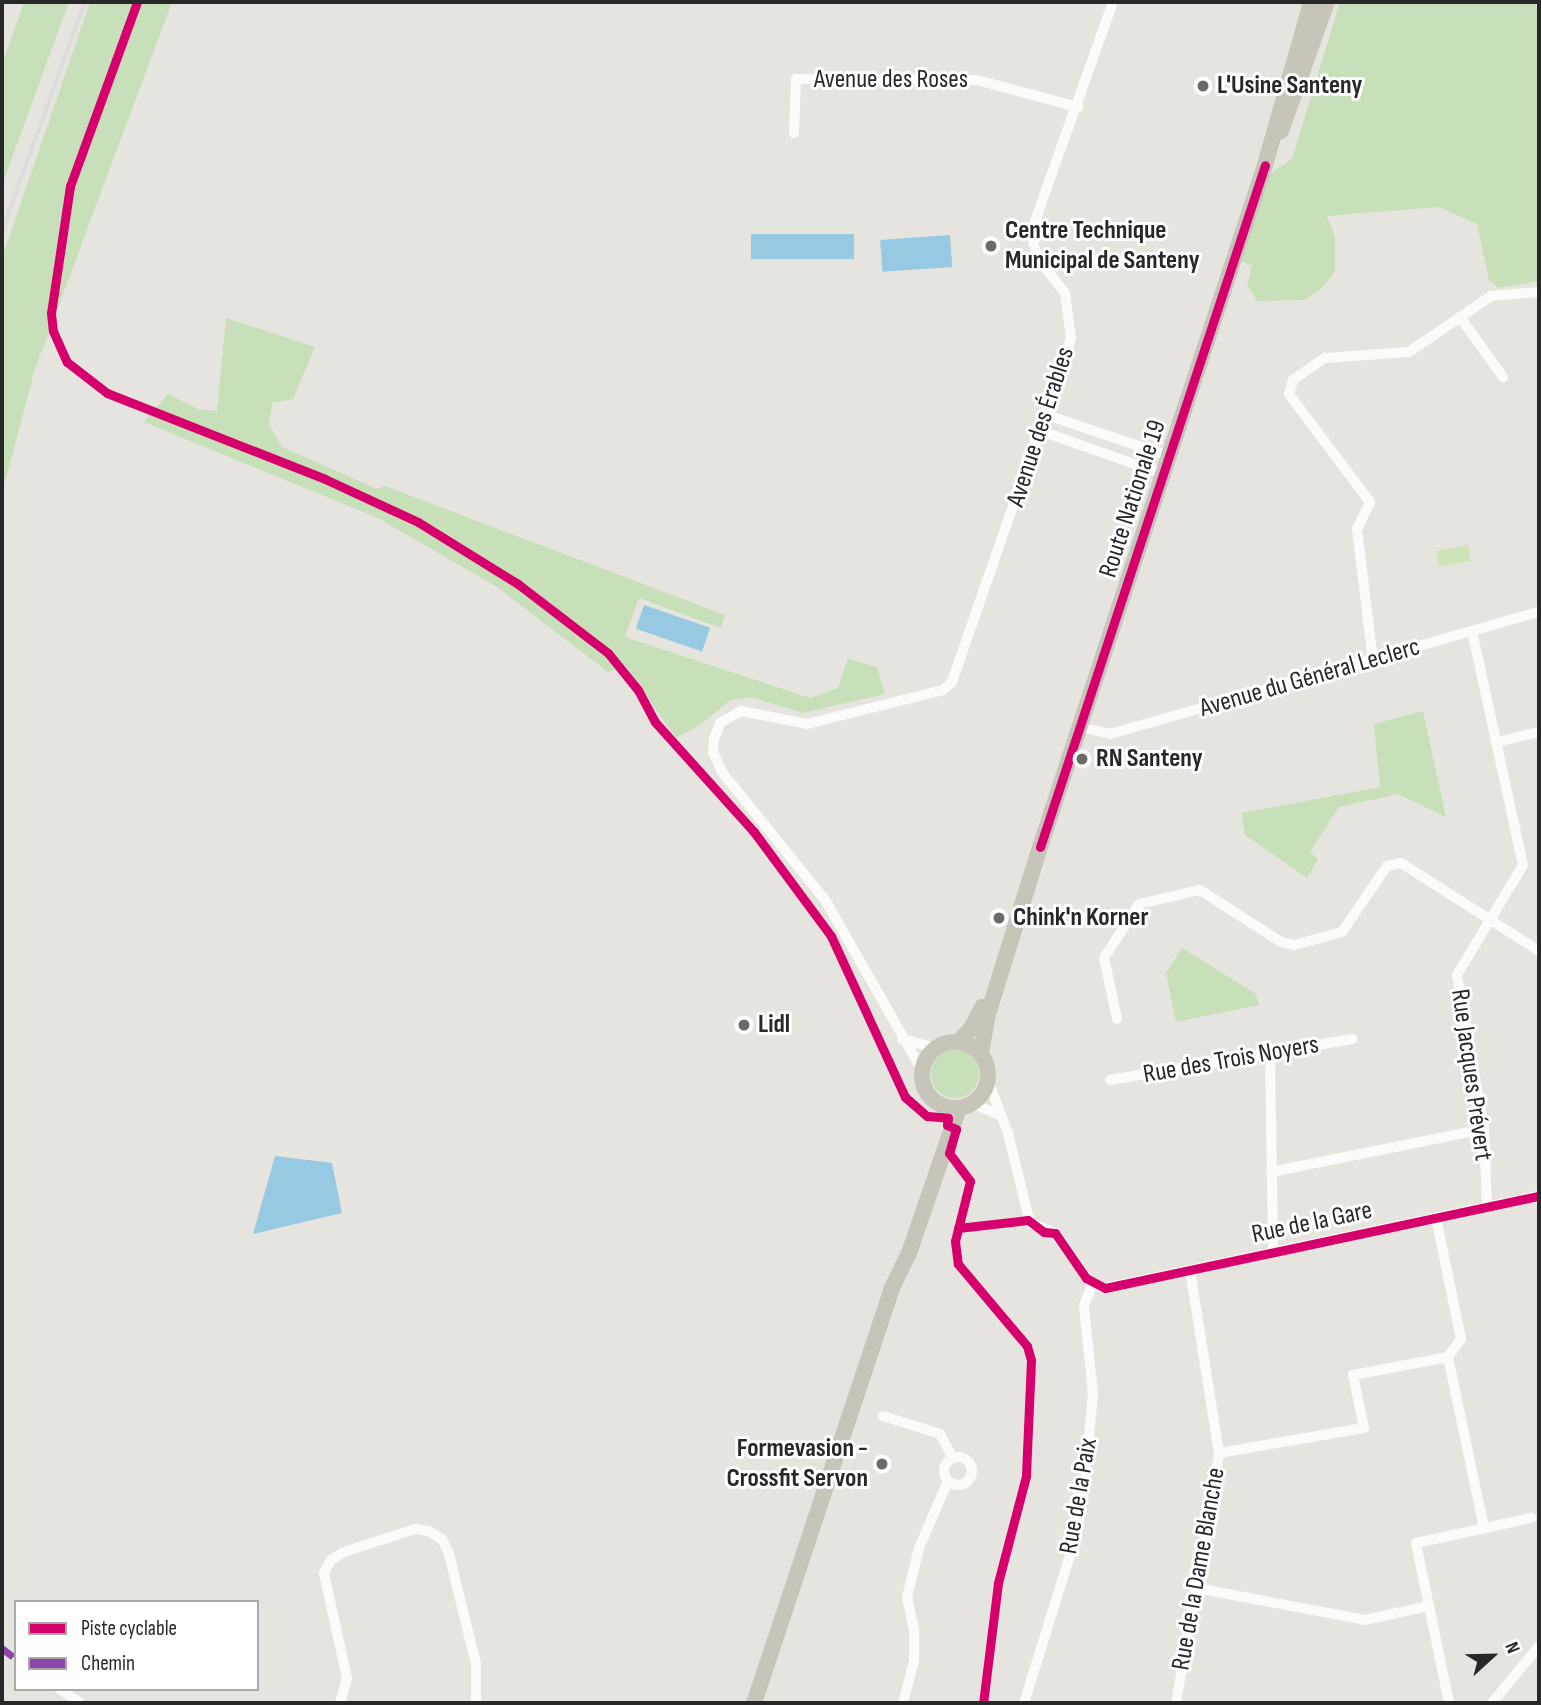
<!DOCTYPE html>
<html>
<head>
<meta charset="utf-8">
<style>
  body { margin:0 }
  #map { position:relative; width:1541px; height:1705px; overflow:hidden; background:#e6e4de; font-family:"Sofia Sans Condensed",sans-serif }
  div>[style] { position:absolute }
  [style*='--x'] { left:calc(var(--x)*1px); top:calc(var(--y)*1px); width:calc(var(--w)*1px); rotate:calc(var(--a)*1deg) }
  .green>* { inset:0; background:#c7e0b9 }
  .round { border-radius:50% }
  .pitch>* { inset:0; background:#cfe3b8; transform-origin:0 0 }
  .water>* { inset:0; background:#97c9e3; transform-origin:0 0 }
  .street>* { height:10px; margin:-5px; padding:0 5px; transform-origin:5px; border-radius:5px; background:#fbfbfa }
  .street>.ring { margin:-5px; padding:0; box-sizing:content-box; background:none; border:10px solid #fbfbfa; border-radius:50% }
  .primary>* { height:16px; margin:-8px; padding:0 8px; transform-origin:8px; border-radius:8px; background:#c7c4b9 }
  .primary>.ring { margin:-8px; padding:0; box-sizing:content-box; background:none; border:16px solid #c7c4b9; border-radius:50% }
  .rail>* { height:3.5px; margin:-1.75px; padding:0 1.75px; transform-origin:1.75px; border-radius:1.75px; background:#dddcdd }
  .quiet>* { height:7px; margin-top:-3.5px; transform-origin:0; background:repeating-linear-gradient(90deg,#8e44ad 0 14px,transparent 0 21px) }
  .cycleway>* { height:9px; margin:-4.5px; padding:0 4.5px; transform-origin:4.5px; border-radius:4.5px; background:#d6006c }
  .dots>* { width:19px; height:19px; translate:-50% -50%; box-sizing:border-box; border:4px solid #fff; border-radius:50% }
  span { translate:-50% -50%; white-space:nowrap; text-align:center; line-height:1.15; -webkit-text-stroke:6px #fff; paint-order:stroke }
  .street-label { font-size:26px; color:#282828 }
  .poi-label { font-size:26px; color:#282828; font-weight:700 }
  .left { translate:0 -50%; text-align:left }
  .right { translate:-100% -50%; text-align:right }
  .frame { position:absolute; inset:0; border:4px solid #282828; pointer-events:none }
  .legend { position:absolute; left:14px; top:1600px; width:245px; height:91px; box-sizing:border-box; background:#fff; border:2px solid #a9a9a9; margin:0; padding:9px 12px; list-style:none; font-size:21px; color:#282828 }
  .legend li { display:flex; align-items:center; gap:14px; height:35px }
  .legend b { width:35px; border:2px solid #a9a9a9 }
  .north { position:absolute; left:1457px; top:1621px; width:70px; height:70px; -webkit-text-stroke:5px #fff; paint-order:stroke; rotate:68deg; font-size:19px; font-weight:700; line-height:28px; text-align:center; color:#282828 }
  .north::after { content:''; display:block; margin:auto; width:24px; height:32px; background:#282828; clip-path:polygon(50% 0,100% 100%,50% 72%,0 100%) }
</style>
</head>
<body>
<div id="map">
  <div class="green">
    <i style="clip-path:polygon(24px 2px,69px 2px,2px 186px,2px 65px)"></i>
    <i style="clip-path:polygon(90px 2px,172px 2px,34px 372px,2px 494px,2px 258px)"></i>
    <i style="clip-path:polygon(1340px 2px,1534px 2px,1539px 10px,1539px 281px,1498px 288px,1489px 280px,1477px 224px,1439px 207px,1327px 216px,1335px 237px,1335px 271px,1323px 287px,1305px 300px,1257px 301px,1247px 285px,1252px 266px,1240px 260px,1264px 178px,1292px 159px)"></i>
    <i style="clip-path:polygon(226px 318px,315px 347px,293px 399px,272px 403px,269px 425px,282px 447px,377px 489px,385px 486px,725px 615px,721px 628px,639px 598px,625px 637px,810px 698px,838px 688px,848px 659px,877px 667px,885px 694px,803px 713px,751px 697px,729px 701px,700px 725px,676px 738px,625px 665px,608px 672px,497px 587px,378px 518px,144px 422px,168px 394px,200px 410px,217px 411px)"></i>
    <i style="clip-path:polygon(1423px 711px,1446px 817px,1398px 794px,1339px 807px,1310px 852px,1318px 859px,1307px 878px,1245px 835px,1242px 813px,1380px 787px,1374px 724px)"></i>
    <i style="clip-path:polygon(1182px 948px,1256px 994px,1259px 1005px,1176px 1022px,1166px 973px)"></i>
    <i class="round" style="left:931px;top:1050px;width:48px;height:48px"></i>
  </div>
  <div class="pitch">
    <i style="left:1468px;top:545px;width:16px;height:33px;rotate:79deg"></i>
  </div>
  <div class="water">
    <i style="left:751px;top:234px;width:103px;height:25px"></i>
    <i style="left:950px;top:235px;width:32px;height:70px;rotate:86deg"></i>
    <i style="left:644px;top:605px;width:70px;height:25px;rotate:19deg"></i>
    <i style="clip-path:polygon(275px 1156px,332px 1163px,342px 1213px,253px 1234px)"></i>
  </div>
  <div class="street">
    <i style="--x:794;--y:133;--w:54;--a:-87.9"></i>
    <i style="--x:796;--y:79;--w:181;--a:0.3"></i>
    <i style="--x:977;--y:80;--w:105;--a:15"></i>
    <i style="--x:1460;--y:317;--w:74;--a:54.4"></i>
    <i style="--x:1047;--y:415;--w:129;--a:18.6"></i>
    <i style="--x:1041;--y:431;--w:129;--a:19.4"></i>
    <i style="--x:1472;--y:631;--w:239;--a:77.7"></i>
    <i style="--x:1523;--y:865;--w:128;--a:121"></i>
    <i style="--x:1457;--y:975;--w:156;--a:80.1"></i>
    <i style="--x:1484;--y:1129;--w:78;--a:87.8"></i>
    <i style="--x:1373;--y:661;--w:133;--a:-96.9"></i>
    <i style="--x:1357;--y:529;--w:30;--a:-64"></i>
    <i style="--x:1370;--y:502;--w:135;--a:-126.9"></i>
    <i style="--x:1289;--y:394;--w:15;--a:-74"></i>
    <i style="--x:1293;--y:380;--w:39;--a:-35"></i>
    <i style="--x:1325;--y:358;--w:84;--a:-4.1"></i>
    <i style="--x:1409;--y:352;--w:99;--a:-34.3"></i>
    <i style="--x:1491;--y:296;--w:48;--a:-4.8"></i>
    <i style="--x:1080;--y:727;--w:31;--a:13"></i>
    <i style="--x:1110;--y:734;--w:446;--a:-15.9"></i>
    <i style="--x:1496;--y:742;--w:44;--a:-13.1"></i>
    <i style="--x:1117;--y:1019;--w:62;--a:-102"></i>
    <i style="--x:1104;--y:958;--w:64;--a:-57.1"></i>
    <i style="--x:1139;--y:904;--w:63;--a:-12.9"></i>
    <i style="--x:1200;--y:890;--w:96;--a:32.7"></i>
    <i style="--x:1281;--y:942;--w:13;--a:13"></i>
    <i style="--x:1294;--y:945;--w:50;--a:-15.2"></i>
    <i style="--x:1342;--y:932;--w:80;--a:-55.7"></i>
    <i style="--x:1387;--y:866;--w:14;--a:-12"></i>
    <i style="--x:1401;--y:863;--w:164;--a:32.5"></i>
    <i style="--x:902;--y:1039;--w:35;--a:15"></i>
    <i style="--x:1270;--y:1053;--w:200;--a:89.1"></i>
    <i style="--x:923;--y:1072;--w:197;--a:-119.6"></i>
    <i style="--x:826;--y:901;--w:166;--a:-128.9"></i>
    <i style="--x:722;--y:772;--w:22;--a:-114"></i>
    <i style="--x:713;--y:752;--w:13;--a:-86"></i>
    <i style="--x:714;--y:739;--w:17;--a:-69"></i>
    <i style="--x:720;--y:723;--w:24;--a:-30"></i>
    <i style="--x:741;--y:711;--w:67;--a:11.1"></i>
    <i style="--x:807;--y:724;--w:140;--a:-14"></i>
    <i style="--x:943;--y:690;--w:12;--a:-42"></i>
    <i style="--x:952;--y:682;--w:364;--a:-70.9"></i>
    <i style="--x:1071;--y:338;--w:45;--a:-97.6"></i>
    <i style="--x:1065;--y:293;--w:43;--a:-128.5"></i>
    <i style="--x:1038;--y:259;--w:18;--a:-106"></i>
    <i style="--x:1033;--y:242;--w:21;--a:-85"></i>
    <i style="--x:1035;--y:221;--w:232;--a:-70.4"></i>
    <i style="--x:1110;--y:1080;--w:246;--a:-9.6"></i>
    <i style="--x:988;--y:1081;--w:56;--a:69"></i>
    <i style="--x:1008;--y:1133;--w:93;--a:76.3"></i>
    <i style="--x:1030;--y:1223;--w:27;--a:22"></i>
    <i style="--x:1055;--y:1233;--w:64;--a:54.6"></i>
    <i style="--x:972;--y:1103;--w:32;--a:24"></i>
    <i style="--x:1271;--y:1172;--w:217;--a:-11.4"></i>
    <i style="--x:1436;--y:1218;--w:124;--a:78.3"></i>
    <i style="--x:1461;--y:1339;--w:22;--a:126"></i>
    <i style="--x:1448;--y:1357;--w:175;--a:78.1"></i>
    <i style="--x:1092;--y:1285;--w:13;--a:13"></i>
    <i style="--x:1105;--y:1288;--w:444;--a:-12"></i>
    <i style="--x:883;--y:1416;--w:60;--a:17.5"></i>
    <i style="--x:940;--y:1434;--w:27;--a:62"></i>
    <i style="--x:1219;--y:1453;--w:147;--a:-9.8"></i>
    <i style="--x:1364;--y:1428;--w:54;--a:-101.7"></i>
    <i style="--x:1353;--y:1375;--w:97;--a:-10.7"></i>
    <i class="ring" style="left:944px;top:1457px;width:18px;height:18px"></i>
    <i style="--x:1196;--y:1588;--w:172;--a:10.7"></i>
    <i style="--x:1365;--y:1620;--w:66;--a:-12.3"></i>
    <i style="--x:1429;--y:1606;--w:64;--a:-101.7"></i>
    <i style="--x:1416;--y:1543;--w:118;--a:-12.3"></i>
    <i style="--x:1429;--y:1606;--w:99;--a:78.3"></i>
    <i style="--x:60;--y:1689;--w:24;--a:35"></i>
    <i style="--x:340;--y:1703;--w:26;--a:-74"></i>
    <i style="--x:347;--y:1678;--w:107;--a:-102.4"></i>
    <i style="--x:324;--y:1573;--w:15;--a:-62"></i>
    <i style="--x:331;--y:1560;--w:15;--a:-32"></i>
    <i style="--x:344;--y:1552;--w:75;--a:-17.9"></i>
    <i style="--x:415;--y:1529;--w:14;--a:8"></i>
    <i style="--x:429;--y:1531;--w:15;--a:32"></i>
    <i style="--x:442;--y:1539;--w:17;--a:65"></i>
    <i style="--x:449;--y:1554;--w:113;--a:76.2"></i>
    <i style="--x:476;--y:1664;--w:39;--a:90"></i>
    <i style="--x:903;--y:1703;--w:43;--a:-75.3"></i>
    <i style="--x:914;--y:1661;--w:31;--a:-90"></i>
    <i style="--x:914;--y:1630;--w:34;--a:-102"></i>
    <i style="--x:907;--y:1597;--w:50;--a:-76.2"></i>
    <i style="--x:919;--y:1548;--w:73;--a:-66.6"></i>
    <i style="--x:1024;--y:1703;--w:172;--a:-72.7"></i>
    <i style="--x:1075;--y:1539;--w:42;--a:-79"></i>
    <i style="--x:1083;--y:1498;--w:104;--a:-84.5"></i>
    <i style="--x:1093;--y:1394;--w:89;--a:-95.8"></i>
    <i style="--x:1084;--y:1305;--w:22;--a:-68"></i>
    <i style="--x:1176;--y:1703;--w:254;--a:-80.2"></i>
    <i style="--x:1219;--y:1453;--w:185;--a:-99"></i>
    <i style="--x:1492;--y:1703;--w:74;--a:-50.5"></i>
  </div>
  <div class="primary">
    <i style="--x:1281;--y:131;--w:137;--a:-70.4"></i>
    <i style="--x:958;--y:1042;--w:18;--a:-45"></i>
    <i style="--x:971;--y:1029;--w:25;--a:-63"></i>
    <i class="ring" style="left:922px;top:1042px;width:50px;height:50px"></i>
    <i style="--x:981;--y:1053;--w:40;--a:-80"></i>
    <i style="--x:988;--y:1014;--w:178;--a:-72.7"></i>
    <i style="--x:1041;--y:844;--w:715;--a:-71.74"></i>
    <i style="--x:1265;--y:165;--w:169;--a:-74.2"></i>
    <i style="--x:754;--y:1703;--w:435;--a:-71.6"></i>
    <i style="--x:891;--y:1290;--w:41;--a:-64.1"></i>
    <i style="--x:909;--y:1253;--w:153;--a:-71"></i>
  </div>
  <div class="rail">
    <i style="--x:2;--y:231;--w:244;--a:-70.1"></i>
  </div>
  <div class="quiet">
    <i style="--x:2;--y:1648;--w:18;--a:38"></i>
  </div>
  <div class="cycleway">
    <i style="--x:137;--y:2;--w:196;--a:110"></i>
    <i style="--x:70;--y:186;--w:128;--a:98.5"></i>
    <i style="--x:51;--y:313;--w:18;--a:84"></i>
    <i style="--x:53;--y:331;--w:34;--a:66"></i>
    <i style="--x:67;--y:362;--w:51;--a:37.8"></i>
    <i style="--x:107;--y:393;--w:234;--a:21.5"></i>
    <i style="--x:325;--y:479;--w:102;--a:24.8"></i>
    <i style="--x:418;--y:522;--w:118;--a:31.8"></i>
    <i style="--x:518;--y:584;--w:113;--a:37.5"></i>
    <i style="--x:608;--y:653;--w:48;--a:51"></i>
    <i style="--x:638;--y:690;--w:36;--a:62"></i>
    <i style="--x:655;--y:722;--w:148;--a:48"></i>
    <i style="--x:754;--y:832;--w:129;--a:53.5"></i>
    <i style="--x:831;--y:936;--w:177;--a:65.3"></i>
    <i style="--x:905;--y:1097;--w:29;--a:41"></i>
    <i style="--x:927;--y:1116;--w:21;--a:5"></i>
    <i style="--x:948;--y:1118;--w:7;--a:98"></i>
    <i style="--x:947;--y:1125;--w:10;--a:24"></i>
    <i style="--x:956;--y:1129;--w:25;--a:106"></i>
    <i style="--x:949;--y:1153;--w:35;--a:53"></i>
    <i style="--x:970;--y:1181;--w:62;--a:104"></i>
    <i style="--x:955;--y:1241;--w:23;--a:83"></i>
    <i style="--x:958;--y:1264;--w:107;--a:49.9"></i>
    <i style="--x:1027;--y:1346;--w:15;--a:74"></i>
    <i style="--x:1031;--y:1360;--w:116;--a:92.5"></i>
    <i style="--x:1026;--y:1476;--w:111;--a:104.7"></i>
    <i style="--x:998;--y:1583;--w:121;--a:97.1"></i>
    <i style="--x:1040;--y:847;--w:718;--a:-71.74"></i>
    <i style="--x:958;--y:1228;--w:70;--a:-6.5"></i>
    <i style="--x:1028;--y:1220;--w:20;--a:37"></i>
    <i style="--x:1044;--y:1232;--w:11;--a:5"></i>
    <i style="--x:1055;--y:1233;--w:55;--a:55.4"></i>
    <i style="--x:1086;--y:1278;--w:21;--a:28"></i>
    <i style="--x:1105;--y:1288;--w:444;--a:-12"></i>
  </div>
  <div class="dots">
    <i style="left:1203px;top:86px;background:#6a6a68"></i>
    <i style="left:991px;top:246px;background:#6a6a68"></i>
    <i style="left:1082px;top:759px;background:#6a6a68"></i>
    <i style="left:999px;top:918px;background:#6a6a68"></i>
    <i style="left:744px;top:1025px;background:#6a6a68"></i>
    <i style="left:882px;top:1464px;background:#6a6a68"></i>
  </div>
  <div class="street-label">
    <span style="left:891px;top:80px">Avenue des Roses</span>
    <span style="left:1041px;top:427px;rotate:-72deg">Avenue des Érables</span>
    <span style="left:1133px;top:499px;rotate:-72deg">Route Nationale 19</span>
    <span style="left:1310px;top:678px;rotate:-16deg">Avenue du Général Leclerc</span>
    <span style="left:1231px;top:1060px;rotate:-10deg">Rue des Trois Noyers</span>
    <span style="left:1471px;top:1075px;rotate:82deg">Rue Jacques Prévert</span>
    <span style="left:1312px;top:1223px;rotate:-12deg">Rue de la Gare</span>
    <span style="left:1079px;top:1496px;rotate:-80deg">Rue de la Paix</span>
    <span style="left:1199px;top:1569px;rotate:-80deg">Rue de la Dame Blanche</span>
  </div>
  <div class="poi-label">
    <span class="left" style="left:1217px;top:86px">L'Usine Santeny</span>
    <span class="left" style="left:1005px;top:246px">Centre Technique<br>Municipal de Santeny</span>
    <span class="left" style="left:1096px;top:759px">RN Santeny</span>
    <span class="left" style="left:1013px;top:918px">Chink'n Korner</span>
    <span class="left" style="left:758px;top:1025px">Lidl</span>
    <span class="right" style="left:868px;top:1464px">Formevasion -<br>Crossfit Servon</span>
  </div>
  <div class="frame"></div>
  <ul class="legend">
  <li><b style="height:9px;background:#d6006c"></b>Piste cyclable</li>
  <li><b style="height:9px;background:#8e44ad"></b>Chemin</li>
  </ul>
  <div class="north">N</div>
</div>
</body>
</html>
